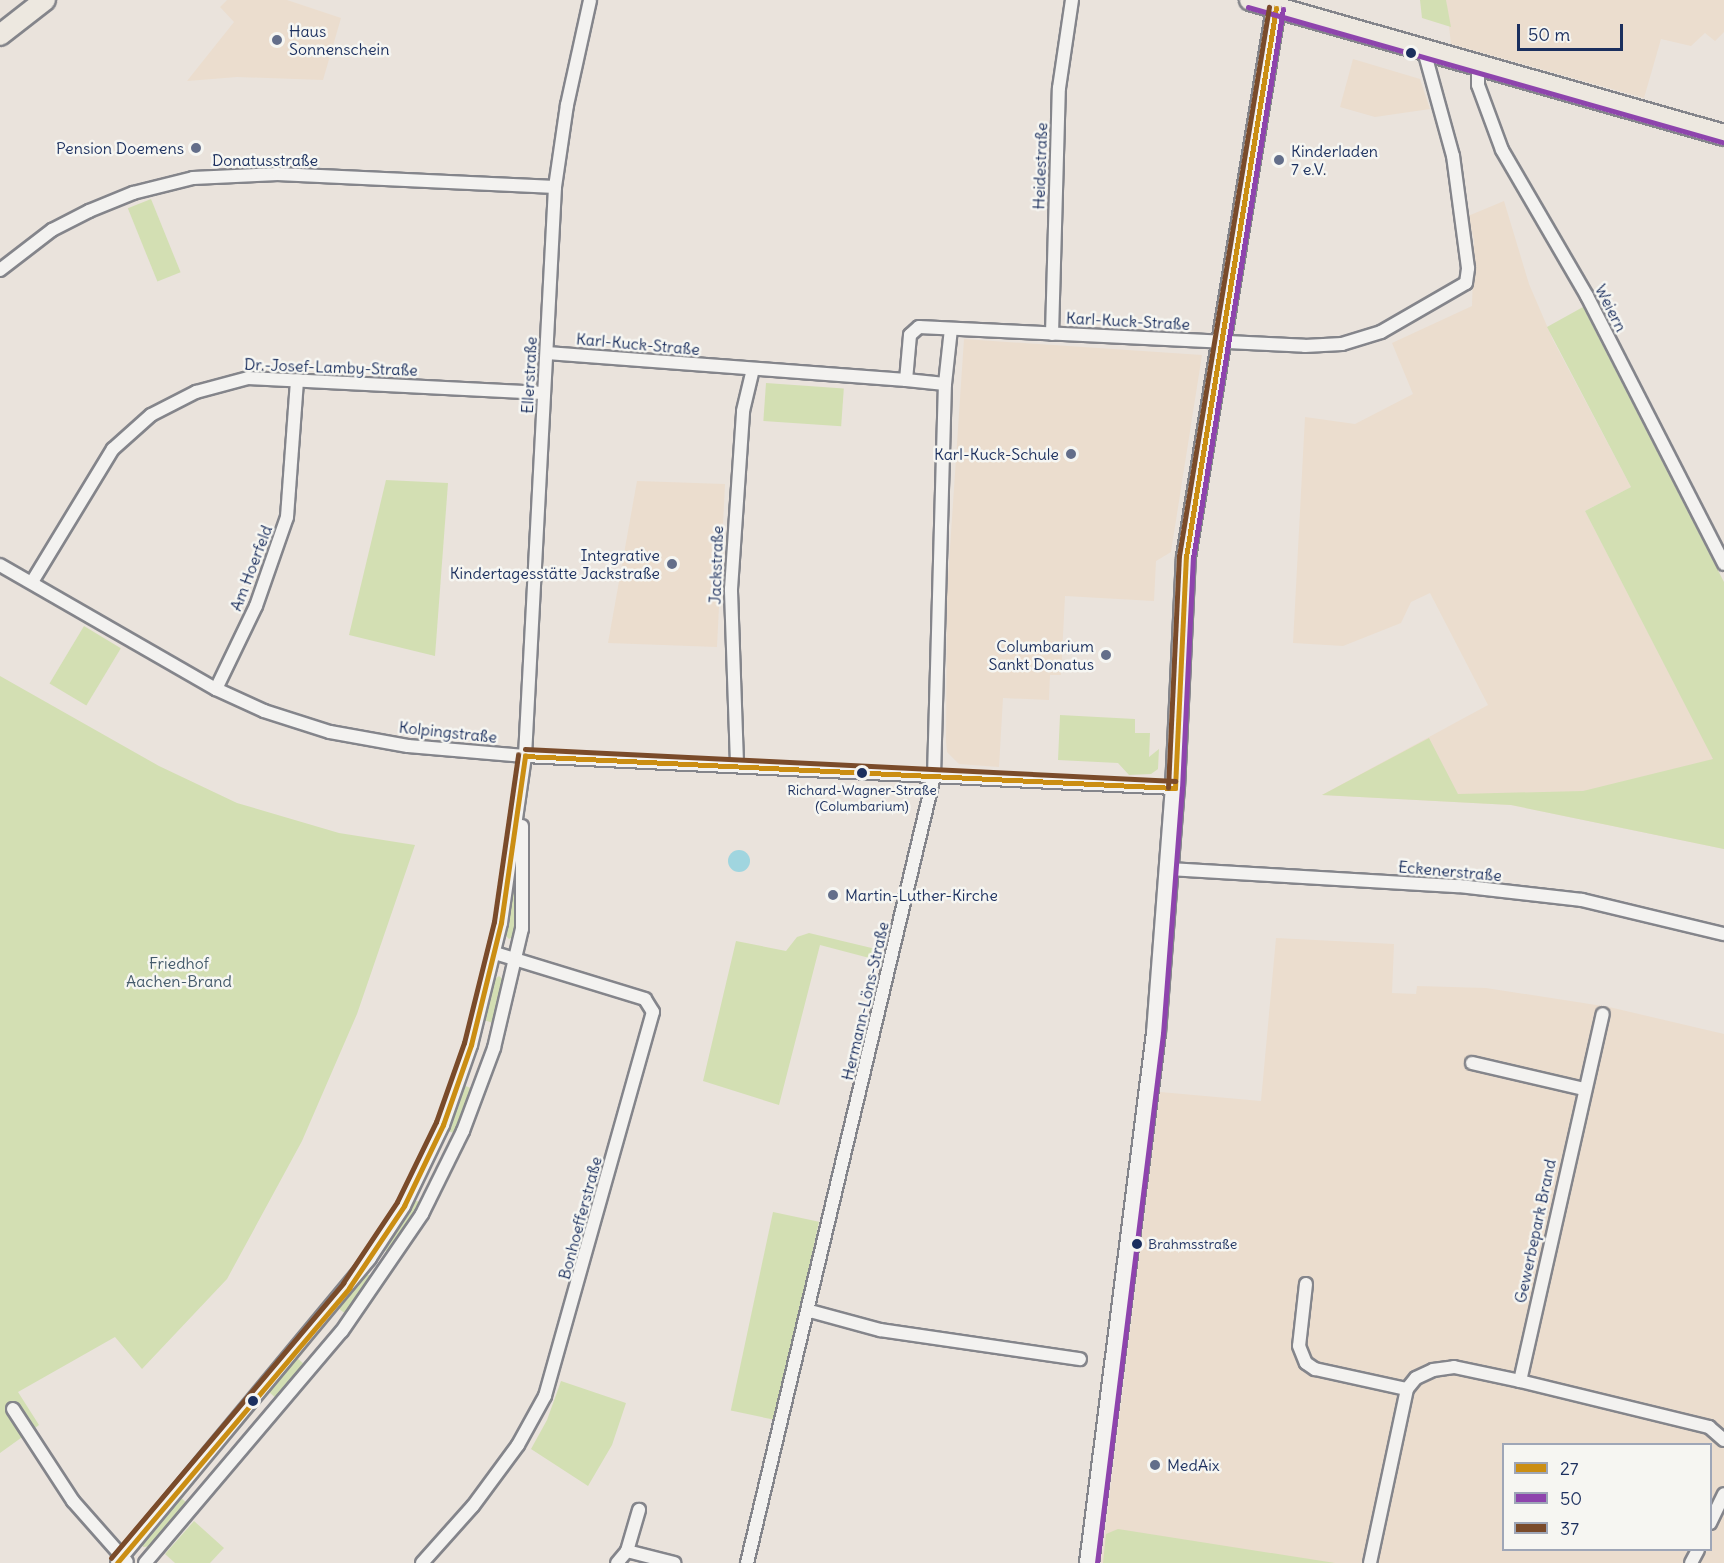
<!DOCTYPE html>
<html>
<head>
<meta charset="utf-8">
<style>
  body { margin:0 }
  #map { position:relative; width:1724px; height:1563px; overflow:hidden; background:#eae3dc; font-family:Delius,sans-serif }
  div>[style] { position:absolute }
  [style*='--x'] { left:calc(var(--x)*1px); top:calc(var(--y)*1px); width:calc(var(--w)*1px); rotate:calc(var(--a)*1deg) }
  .built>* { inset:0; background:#ebddce }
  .green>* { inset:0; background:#d3dfb3; transform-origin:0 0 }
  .water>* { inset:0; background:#a0d5df }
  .round { border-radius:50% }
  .roads { filter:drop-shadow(2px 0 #84858b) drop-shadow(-2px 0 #84858b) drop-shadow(0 2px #84858b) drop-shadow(0 -2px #84858b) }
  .street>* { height:12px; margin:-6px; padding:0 6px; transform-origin:6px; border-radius:6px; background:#f3f2f0 }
  .secondary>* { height:18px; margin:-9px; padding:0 9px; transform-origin:9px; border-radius:9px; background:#f3f2f0 }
  .primary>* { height:20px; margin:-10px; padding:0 10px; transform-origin:10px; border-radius:10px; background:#ede8e0 }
  .bus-1>* { height:4.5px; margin:-2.25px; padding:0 2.25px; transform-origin:2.25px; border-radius:2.25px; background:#cb8e13 }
  .bus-2>* { height:4.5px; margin:-2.25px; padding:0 2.25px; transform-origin:2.25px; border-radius:2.25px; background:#8e44ad }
  .bus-3>* { height:4.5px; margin:-2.25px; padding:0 2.25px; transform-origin:2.25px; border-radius:2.25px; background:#7a4b2a }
  .dots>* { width:16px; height:16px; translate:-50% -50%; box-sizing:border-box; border:3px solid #f6f6f2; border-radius:50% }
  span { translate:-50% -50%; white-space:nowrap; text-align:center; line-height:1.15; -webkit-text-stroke:5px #f6f6f2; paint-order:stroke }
  .bus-label { font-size:14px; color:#1b2f5e }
  .left { translate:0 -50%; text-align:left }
  .poi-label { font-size:16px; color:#1b2f5e }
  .right { translate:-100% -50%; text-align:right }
  .street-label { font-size:16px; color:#1b2f5e }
  .park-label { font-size:16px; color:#445a6b }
  .legend { position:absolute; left:1502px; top:1443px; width:210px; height:108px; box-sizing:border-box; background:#f6f6f2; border:2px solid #9ea6b7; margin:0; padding:8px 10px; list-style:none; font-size:18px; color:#1b2f5e }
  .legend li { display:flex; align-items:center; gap:12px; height:30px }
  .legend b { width:30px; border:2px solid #9ea6b7 }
  .scale { position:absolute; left:1517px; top:24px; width:106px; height:27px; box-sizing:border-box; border:3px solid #1b2f5e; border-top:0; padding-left:8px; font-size:18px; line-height:21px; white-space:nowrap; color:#1b2f5e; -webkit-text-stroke:4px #f6f6f2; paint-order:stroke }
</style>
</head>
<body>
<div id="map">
  <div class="built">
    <i style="clip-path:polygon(227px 0,287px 0,341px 18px,323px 80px,237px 77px,187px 81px,234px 22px,220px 7px)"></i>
    <i style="clip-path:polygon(1446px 0,1724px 0,1724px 32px,1715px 41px,1705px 33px,1691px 46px,1661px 39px,1644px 98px,1451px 44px)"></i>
    <i style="clip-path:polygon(1353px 59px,1420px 79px,1430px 109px,1375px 117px,1340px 107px)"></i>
    <i style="clip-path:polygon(1504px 201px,1529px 284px,1553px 340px,1631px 487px,1585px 511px,1724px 779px,1724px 849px,1511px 805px,1322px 795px,1488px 705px,1430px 593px,1411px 602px,1401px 623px,1343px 646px,1293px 643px,1305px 417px,1355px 424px,1413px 394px,1392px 343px,1472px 306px,1474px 240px,1468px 216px)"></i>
    <i style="clip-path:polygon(964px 339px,1202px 355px,1171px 552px,1156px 561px,1154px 601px,1065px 596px,1061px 675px,1050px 675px,1049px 700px,1003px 698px,999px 767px,959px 764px,947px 752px,946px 741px,947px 593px)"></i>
    <i style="clip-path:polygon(637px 481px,725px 484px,717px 647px,608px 643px)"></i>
    <i style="clip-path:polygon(evenodd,1276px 938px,1394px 944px,1392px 993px,1416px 994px,1417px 986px,1486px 988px,1609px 1007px,1724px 1034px,1724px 1563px,1101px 1563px,1160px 1092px,1261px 1101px,1276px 938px,1504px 1444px,1710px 1444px,1710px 1550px,1504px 1550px,1504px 1444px)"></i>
  </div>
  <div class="green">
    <i style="clip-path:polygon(1420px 0,1446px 0,1451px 27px,1422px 18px)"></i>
    <i style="left:151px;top:199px;width:79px;height:25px;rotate:68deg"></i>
    <i style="clip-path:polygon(1583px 307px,1724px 582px,1724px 849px,1511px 805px,1322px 795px,1429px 738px,1458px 794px,1583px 791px,1713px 759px,1585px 511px,1631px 487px,1547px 327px)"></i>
    <i style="left:766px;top:383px;width:78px;height:38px;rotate:4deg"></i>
    <i style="clip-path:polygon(386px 480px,448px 483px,435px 656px,349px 635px)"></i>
    <i style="left:84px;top:626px;width:43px;height:67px;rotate:31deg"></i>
    <i style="clip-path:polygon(0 676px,159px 766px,237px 803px,339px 833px,415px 845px,357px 1014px,302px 1141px,227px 1279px,142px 1369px,115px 1337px,18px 1392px,39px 1425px,0 1453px)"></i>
    <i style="clip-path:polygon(1060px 715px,1135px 719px,1135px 733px,1150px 733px,1149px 757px,1159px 749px,1158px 769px,1151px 774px,1129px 775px,1118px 763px,1058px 760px)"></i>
    <i style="clip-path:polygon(516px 867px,518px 903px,513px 937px,509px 939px,504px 934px)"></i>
    <i style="clip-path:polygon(809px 933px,880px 950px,877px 960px,820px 945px,779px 1105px,703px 1081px,736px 941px,786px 951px,797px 937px)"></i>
    <i style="clip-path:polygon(499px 976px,505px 981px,493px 1023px,484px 1020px,495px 979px)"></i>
    <i style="left:463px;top:1085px;width:11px;height:48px;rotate:22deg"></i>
    <i style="clip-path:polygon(411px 1198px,421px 1203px,391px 1251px,385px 1251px)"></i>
    <i style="left:773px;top:1212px;width:47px;height:203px;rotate:12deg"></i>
    <i style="clip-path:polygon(364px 1274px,373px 1276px,347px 1315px,338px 1308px)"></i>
    <i style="left:297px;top:1358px;width:11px;height:44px;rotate:41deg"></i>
    <i style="clip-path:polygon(561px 1381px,626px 1403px,612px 1445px,588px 1486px,531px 1449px,547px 1420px)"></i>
    <i style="clip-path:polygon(180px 1497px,188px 1504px,152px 1546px,143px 1547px,142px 1542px)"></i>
    <i style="clip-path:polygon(194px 1521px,224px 1548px,210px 1563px,175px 1563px,165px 1554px)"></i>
    <i style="clip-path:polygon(1118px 1529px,1335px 1563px,1103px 1563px,1106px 1534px)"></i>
  </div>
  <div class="water">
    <i class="round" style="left:728px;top:850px;width:22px;height:22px"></i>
  </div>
  <div class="roads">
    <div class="street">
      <i style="--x:1478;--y:65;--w:20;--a:90"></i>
      <i style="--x:1478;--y:85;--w:69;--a:69.7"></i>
      <i style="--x:1502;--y:150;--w:169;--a:59.8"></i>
      <i style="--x:1587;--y:296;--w:301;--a:62.9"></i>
      <i style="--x:0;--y:270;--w:66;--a:-37.6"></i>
      <i style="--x:52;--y:230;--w:42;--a:-27.2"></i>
      <i style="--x:89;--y:211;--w:48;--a:-22.2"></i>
      <i style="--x:133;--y:193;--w:62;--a:-14"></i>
      <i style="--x:193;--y:178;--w:85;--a:-2.7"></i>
      <i style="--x:278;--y:174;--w:277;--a:2.7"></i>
      <i style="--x:1052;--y:334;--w:246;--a:-88.4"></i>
      <i style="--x:1059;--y:88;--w:89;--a:-81.6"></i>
      <i style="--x:547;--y:353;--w:360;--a:4.3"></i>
      <i style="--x:906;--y:380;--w:45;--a:-84.9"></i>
      <i style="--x:910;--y:335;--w:12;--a:-42"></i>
      <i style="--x:919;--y:327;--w:386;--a:2.8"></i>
      <i style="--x:1305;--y:346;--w:37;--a:-3"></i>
      <i style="--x:1342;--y:344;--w:41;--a:-17.1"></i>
      <i style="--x:1381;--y:332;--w:98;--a:-30"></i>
      <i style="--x:1466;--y:283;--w:15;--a:-82"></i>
      <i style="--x:1468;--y:268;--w:113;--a:-97.6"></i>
      <i style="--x:1453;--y:156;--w:109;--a:-105.4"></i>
      <i style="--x:906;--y:380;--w:39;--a:6"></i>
      <i style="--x:0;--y:565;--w:249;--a:29.9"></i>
      <i style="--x:216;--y:689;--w:53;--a:24.6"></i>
      <i style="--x:264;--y:711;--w:69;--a:17.7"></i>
      <i style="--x:330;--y:732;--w:79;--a:10.2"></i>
      <i style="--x:408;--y:746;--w:117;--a:4.9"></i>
      <i style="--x:525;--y:756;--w:651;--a:2.82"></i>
      <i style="--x:32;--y:582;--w:156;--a:-58.7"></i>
      <i style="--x:113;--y:449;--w:51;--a:-41.8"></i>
      <i style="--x:151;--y:415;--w:51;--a:-27.1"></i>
      <i style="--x:196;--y:392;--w:54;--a:-15.1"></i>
      <i style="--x:248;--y:378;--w:296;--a:2.9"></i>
      <i style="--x:216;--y:689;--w:92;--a:-64.3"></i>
      <i style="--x:256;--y:606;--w:94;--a:-70.8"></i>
      <i style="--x:287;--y:517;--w:137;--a:-85.8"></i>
      <i style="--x:737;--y:763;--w:174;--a:-92"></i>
      <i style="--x:731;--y:589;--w:178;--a:-86.1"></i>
      <i style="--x:743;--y:411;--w:43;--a:-76.6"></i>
      <i style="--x:1169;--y:869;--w:290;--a:3.4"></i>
      <i style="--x:1459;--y:886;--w:124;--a:6.5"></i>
      <i style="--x:1582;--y:900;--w:146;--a:13.5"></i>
      <i style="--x:1472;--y:1063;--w:115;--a:13.1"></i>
      <i style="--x:1306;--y:1284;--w:62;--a:96.4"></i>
      <i style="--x:1299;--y:1346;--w:18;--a:68"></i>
      <i style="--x:1306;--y:1363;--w:11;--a:34"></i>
      <i style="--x:1315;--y:1369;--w:94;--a:12.3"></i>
      <i style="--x:810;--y:1311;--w:73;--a:15.2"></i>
      <i style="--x:880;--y:1330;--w:202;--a:8.3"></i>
      <i style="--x:1520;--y:1381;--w:376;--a:-77.3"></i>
      <i style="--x:13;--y:1409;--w:110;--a:56.9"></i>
      <i style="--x:73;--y:1501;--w:81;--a:48.5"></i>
      <i style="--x:1710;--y:1523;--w:32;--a:-64"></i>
      <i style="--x:627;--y:1551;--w:43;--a:-73.7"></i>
      <i style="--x:117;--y:1563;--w:396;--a:-50.3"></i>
      <i style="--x:370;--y:1258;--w:62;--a:-56.8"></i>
      <i style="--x:404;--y:1206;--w:90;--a:-64.3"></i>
      <i style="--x:443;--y:1125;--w:85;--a:-70.7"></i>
      <i style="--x:471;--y:1045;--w:126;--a:-76.2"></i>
      <i style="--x:501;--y:923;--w:169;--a:-81.8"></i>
      <i style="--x:525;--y:756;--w:570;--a:-86.98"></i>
      <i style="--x:555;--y:187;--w:83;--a:-81.7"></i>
      <i style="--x:567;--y:105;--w:107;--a:-77.6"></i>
      <i style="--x:145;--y:1563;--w:304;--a:-49.7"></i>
      <i style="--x:342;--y:1331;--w:142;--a:-55.6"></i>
      <i style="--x:422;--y:1214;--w:93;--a:-63.7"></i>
      <i style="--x:463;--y:1131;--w:89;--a:-69.5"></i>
      <i style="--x:494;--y:1048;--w:122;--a:-76.8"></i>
      <i style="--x:522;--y:929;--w:103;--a:-90"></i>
      <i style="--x:422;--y:1563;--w:76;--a:-48.2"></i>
      <i style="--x:473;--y:1506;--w:76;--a:-53.6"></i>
      <i style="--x:518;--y:1445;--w:56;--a:-61.1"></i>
      <i style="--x:545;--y:1396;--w:399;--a:-74.3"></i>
      <i style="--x:653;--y:1012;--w:15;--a:-122"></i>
      <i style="--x:645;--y:999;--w:157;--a:-163"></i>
      <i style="--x:617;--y:1563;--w:16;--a:-50"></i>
      <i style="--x:627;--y:1551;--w:49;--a:14.3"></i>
      <i style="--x:747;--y:1563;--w:809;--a:-76.63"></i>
      <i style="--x:934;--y:776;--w:392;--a:-88.4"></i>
      <i style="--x:945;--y:384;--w:55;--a:-83.8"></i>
      <i style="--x:1370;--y:1563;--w:178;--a:-78"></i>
      <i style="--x:1407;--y:1389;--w:14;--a:-51"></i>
      <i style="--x:1416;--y:1378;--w:19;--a:-25"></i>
      <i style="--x:1433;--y:1370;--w:21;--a:-8"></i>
      <i style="--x:1454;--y:1367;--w:67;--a:12"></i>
      <i style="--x:1520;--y:1381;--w:195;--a:13.7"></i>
      <i style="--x:1709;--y:1427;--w:20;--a:41"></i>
      <i style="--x:1691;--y:1563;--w:15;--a:-62"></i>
    </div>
    <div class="secondary">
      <i style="--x:1089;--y:1563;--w:534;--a:-82.8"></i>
      <i style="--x:1156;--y:1033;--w:246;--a:-85.6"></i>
      <i style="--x:1175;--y:788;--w:231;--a:-87.3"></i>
      <i style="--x:1186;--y:557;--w:556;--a:-80.69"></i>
    </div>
    <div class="primary">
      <i style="--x:1250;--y:0;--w:493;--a:15.9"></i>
      <i style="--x:0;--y:35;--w:57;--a:-37.9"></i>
    </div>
  </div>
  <div class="bus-1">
    <i style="--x:525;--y:756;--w:651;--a:2.82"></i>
    <i style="--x:1175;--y:788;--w:231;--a:-87.3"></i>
    <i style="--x:1186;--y:557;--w:556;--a:-80.69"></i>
    <i style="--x:117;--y:1563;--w:360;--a:-49.8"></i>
    <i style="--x:349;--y:1288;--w:99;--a:-56.1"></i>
    <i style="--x:404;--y:1206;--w:90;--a:-64.3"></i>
    <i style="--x:443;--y:1125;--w:85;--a:-70.7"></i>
    <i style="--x:471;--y:1045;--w:126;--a:-76.2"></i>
    <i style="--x:501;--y:923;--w:169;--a:-81.8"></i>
  </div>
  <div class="bus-2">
    <i style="--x:1248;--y:7;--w:493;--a:15.9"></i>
    <i style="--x:1097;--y:1563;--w:533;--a:-82.89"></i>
    <i style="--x:1163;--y:1034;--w:246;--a:-85.6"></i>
    <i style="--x:1182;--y:789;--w:231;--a:-87.3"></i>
    <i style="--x:1193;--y:558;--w:556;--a:-80.69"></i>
  </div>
  <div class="bus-3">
    <i style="--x:525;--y:749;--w:651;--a:2.82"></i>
    <i style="--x:1168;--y:788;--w:232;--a:-87.3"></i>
    <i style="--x:1179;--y:556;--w:556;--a:-80.69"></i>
    <i style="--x:111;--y:1558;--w:360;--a:-49.8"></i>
    <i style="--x:343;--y:1283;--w:97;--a:-56.3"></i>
    <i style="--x:397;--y:1202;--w:89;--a:-64"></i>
    <i style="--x:436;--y:1122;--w:84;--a:-70.5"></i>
    <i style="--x:464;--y:1043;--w:125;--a:-76.1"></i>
    <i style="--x:494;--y:922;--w:169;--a:-81.8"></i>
  </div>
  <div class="dots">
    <i style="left:277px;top:40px;background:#636e8a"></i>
    <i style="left:1411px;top:53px;background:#1b2f5e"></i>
    <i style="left:196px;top:148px;background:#636e8a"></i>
    <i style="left:1279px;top:160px;background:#636e8a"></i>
    <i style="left:1071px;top:454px;background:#636e8a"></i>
    <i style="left:672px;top:564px;background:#636e8a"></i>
    <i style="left:1106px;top:655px;background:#636e8a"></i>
    <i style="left:862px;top:773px;background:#1b2f5e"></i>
    <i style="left:833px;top:895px;background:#636e8a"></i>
    <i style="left:1137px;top:1244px;background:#1b2f5e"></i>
    <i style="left:253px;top:1401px;background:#1b2f5e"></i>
    <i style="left:1155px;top:1465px;background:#636e8a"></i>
  </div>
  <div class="bus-label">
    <span style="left:862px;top:798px">Richard-Wagner-Straße<br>(Columbarium)</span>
    <span class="left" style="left:1148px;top:1244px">Brahmsstraße</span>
  </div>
  <div class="poi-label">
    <span class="left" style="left:289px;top:40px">Haus<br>Sonnenschein</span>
    <span class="right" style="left:184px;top:148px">Pension Doemens</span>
    <span class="left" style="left:1291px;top:160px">Kinderladen<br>7 e.V.</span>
    <span class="right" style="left:1059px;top:454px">Karl-Kuck-Schule</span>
    <span class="right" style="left:660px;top:564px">Integrative<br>Kindertagesstätte Jackstraße</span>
    <span class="right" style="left:1094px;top:655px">Columbarium<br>Sankt Donatus</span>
    <span class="left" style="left:845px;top:895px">Martin-Luther-Kirche</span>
    <span class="left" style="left:1167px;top:1465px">MedAix</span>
  </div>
  <div class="street-label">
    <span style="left:265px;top:160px">Donatusstraße</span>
    <span style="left:1040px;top:166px;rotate:-88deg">Heidestraße</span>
    <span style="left:1611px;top:308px;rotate:63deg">Weiern</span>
    <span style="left:1128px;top:321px;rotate:3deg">Karl-Kuck-Straße</span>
    <span style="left:638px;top:344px;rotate:5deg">Karl-Kuck-Straße</span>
    <span style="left:331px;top:367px;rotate:2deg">Dr.-Josef-Lamby-Straße</span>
    <span style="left:529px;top:375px;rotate:-87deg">Ellerstraße</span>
    <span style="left:716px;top:565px;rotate:-88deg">Jackstraße</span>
    <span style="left:251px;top:568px;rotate:-69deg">Am Hoerfeld</span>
    <span style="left:448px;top:732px;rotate:6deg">Kolpingstraße</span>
    <span style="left:1450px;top:871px;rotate:5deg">Eckenerstraße</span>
    <span style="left:865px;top:1001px;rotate:-77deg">Hermann-Löns-Straße</span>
    <span style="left:580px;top:1218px;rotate:-75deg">Bonhoefferstraße</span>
    <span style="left:1535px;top:1231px;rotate:-78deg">Gewerbepark Brand</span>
  </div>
  <div class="park-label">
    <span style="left:179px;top:972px">Friedhof<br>Aachen-Brand</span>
  </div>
  <ul class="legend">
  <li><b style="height:8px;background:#cb8e13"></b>27</li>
  <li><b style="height:8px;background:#8e44ad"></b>50</li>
  <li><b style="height:8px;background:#7a4b2a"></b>37</li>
  </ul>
  <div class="scale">50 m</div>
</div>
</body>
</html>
